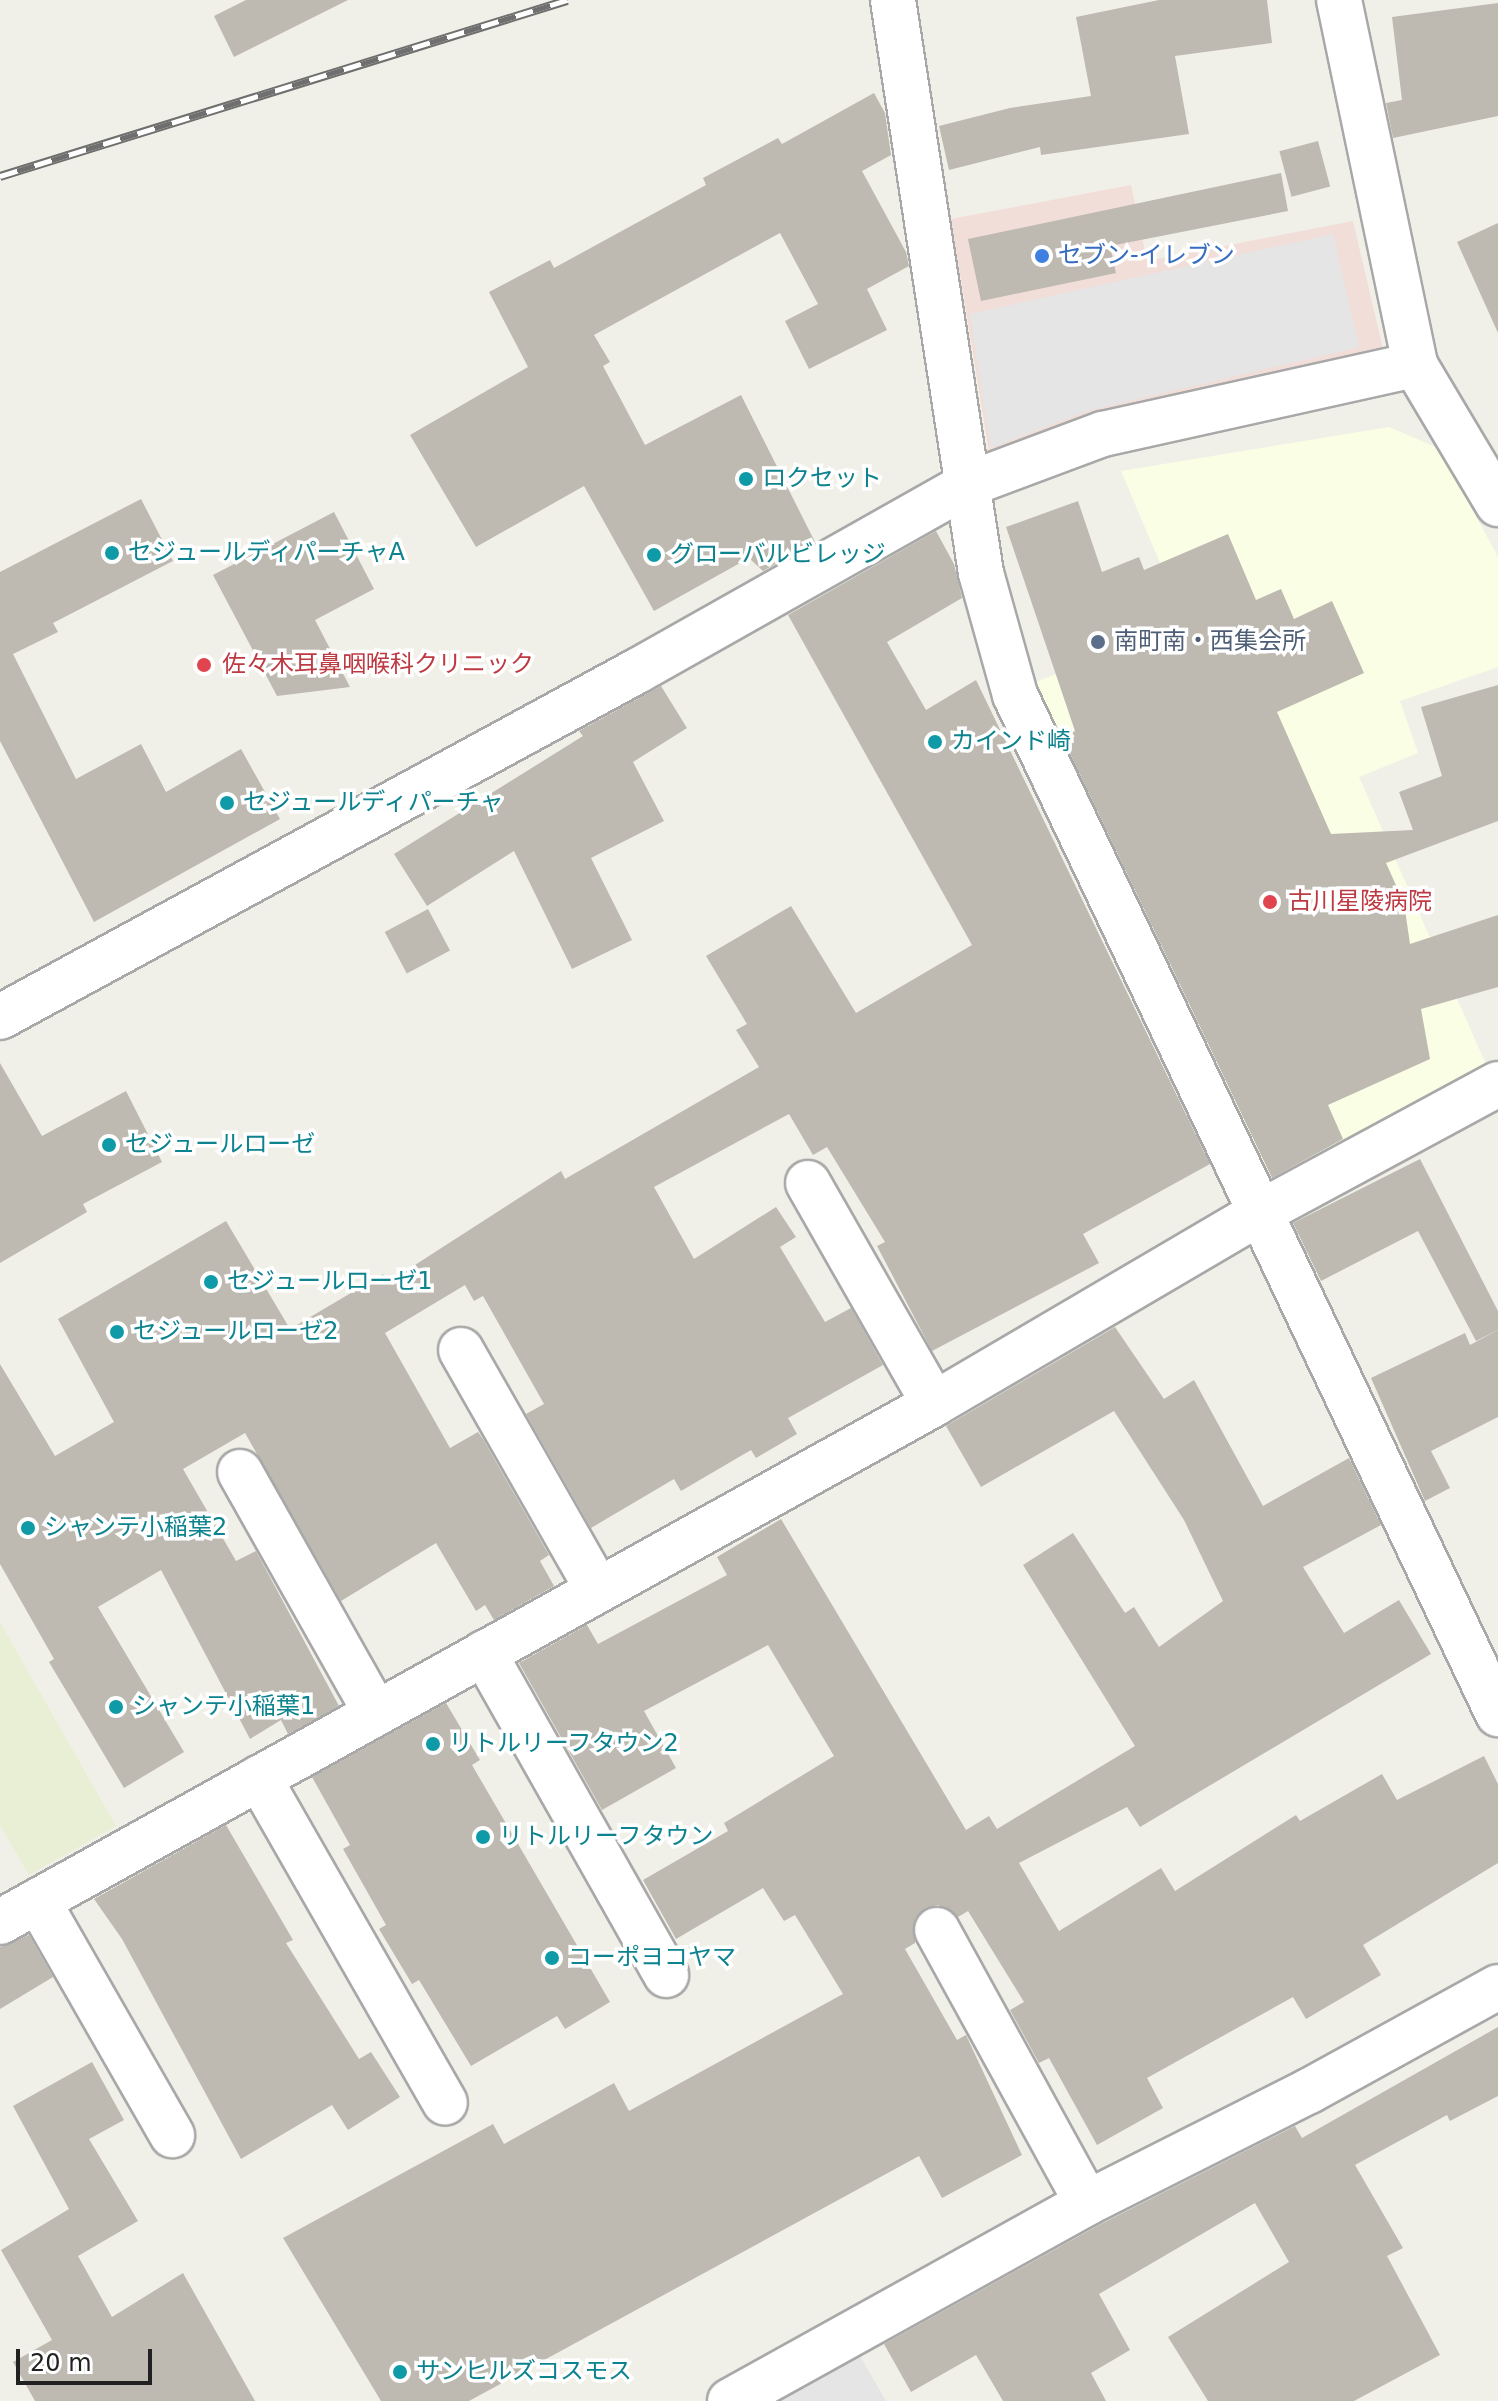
<!DOCTYPE html>
<html>
<head>
<meta charset="utf-8">
<style>
  body { margin:0 }
  #map { position:relative; width:1498px; height:2401px; overflow:hidden; background:#f1f0e8; font-family:"DejaVu Sans","Noto Sans JP",sans-serif }
  div>[style] { position:absolute }
  [style*='--x'] { left:calc(var(--x)*1px); top:calc(var(--y)*1px); width:calc(var(--w)*1px); rotate:calc(var(--a)*1deg) }
  .commercial>* { inset:0; background:#f1ded9 }
  .education>* { inset:0; background:#fafee4 }
  .farmland>* { inset:0; background:#e8efd5 }
  .parking>* { inset:0; background:#e5e5e5 }
  .building>* { inset:0; background:#beb9b1; transform-origin:0 0 }
  .roads { filter:drop-shadow(2px 0 #a8a8a8) drop-shadow(-2px 0 #a8a8a8) drop-shadow(0 2px #a8a8a8) drop-shadow(0 -2px #a8a8a8) }
  .minor>* { height:44px; margin:-22px; padding:0 22px; transform-origin:22px; border-radius:22px; background:#fff }
  .tertiary>* { height:44px; margin:-22px; padding:0 22px; transform-origin:22px; border-radius:22px; background:#fff }
  .rail>* { height:9px; margin-top:-4.5px; transform-origin:0; background:repeating-linear-gradient(90deg,#fff 0 18px,#6f6f6f 0 36px); box-sizing:border-box; border-block:2px solid #6f6f6f }
  .dots>* { width:22px; height:22px; translate:-50% -50%; box-sizing:border-box; border:4px solid #fff; border-radius:50% }
  span { translate:-50% -50%; white-space:nowrap; text-align:center; line-height:1.15; -webkit-text-stroke:7px #fff; paint-order:stroke }
  .shop-label { font-size:24px; color:#366cbe }
  .left { translate:0 -50%; text-align:left }
  .culture-label { font-size:24px; color:#0d838f }
  .service-label { font-size:24px; color:#4e5e75 }
  .health-label { font-size:24px; color:#be3a42 }
  .scale { position:absolute; left:16px; top:2349px; width:136px; height:36px; box-sizing:border-box; border:4px solid #212121; border-top:0; padding-left:10px; font-size:24px; line-height:28px; white-space:nowrap; color:#212121; -webkit-text-stroke:6px #fff; paint-order:stroke }
</style>
</head>
<body>
<div id="map">
  <div class="commercial">
    <i style="clip-path:polygon(1131px 185px,1147px 261px,1353px 221px,1383px 349px,1097px 417px,990px 458px,951px 219px)"></i>
  </div>
  <div class="education">
    <i style="clip-path:polygon(1389px 427px,1440px 449px,1498px 557px,1498px 667px,1400px 701px,1418px 753px,1359px 777px,1492px 1078px,1272px 1195px,1033px 683px,1186px 624px,1121px 471px)"></i>
  </div>
  <div class="farmland">
    <i style="clip-path:polygon(0 1622px,116px 1826px,29px 1875px,0 1825px)"></i>
  </div>
  <div class="parking">
    <i style="clip-path:polygon(1333px 234px,1359px 347px,1087px 411px,991px 448px,970px 314px)"></i>
    <i style="clip-path:polygon(856px 2349px,886px 2401px,762px 2401px)"></i>
  </div>
  <div class="building">
    <i style="clip-path:polygon(246px 0,348px 0,234px 57px,214px 16px)"></i>
    <i style="clip-path:polygon(1159px 0,1267px 0,1272px 43px,1175px 56px,1189px 134px,1041px 155px,1040px 147px,949px 170px,939px 126px,1010px 108px,1091px 96px,1076px 17px)"></i>
    <i style="clip-path:polygon(1498px 3px,1498px 116px,1393px 138px,1386px 103px,1402px 100px,1392px 17px)"></i>
    <i style="clip-path:polygon(874px 93px,885px 113px,891px 155px,862px 171px,906px 252px,909px 266px,867px 289px,887px 330px,809px 369px,785px 321px,818px 304px,780px 233px,594px 335px,610px 362px,603px 366px,645px 445px,741px 395px,815px 542px,763px 571px,749px 558px,654px 611px,584px 486px,476px 547px,410px 435px,528px 367px,489px 292px,550px 260px,554px 268px,706px 185px,703px 178px,778px 138px,782px 144px)"></i>
    <i style="left:1318px;top:141px;width:47px;height:40px;rotate:75deg"></i>
    <i style="clip-path:polygon(1281px 173px,1288px 211px,1110px 246px,1116px 273px,981px 301px,968px 239px)"></i>
    <i style="clip-path:polygon(1498px 223px,1498px 333px,1457px 242px)"></i>
    <i style="clip-path:polygon(141px 499px,173px 561px,53px 623px,58px 632px,13px 654px,76px 779px,141px 744px,166px 792px,241px 749px,280px 819px,94px 922px,0 741px,0 572px)"></i>
    <i style="clip-path:polygon(1078px 501px,1102px 572px,1139px 557px,1144px 570px,1228px 534px,1256px 600px,1281px 589px,1294px 619px,1332px 601px,1364px 673px,1277px 712px,1331px 834px,1413px 830px,1399px 792px,1442px 776px,1421px 707px,1498px 685px,1498px 821px,1386px 863px,1404px 903px,1410px 944px,1498px 915px,1498px 987px,1421px 1009px,1430px 1059px,1328px 1105px,1343px 1139px,1272px 1178px,1062px 737px,1075px 731px,1006px 527px)"></i>
    <i style="clip-path:polygon(334px 512px,374px 589px,315px 620px,350px 687px,277px 696px,213px 575px)"></i>
    <i style="clip-path:polygon(936px 531px,954px 564px,962px 598px,887px 642px,926px 710px,976px 680px,1210px 1164px,1083px 1234px,1099px 1263px,932px 1351px,877px 1246px,885px 1242px,827px 1147px,813px 1155px,789px 1114px,654px 1187px,694px 1259px,776px 1207px,796px 1237px,780px 1247px,825px 1322px,851px 1308px,883px 1365px,788px 1418px,797px 1434px,756px 1458px,751px 1450px,681px 1491px,674px 1479px,591px 1528px,526px 1414px,544px 1404px,483px 1296px,474px 1301px,465px 1285px,385px 1333px,450px 1448px,478px 1432px,483px 1439px,549px 1555px,540px 1561px,554px 1586px,494px 1620px,485px 1605px,476px 1611px,436px 1543px,341px 1601px,245px 1433px,183px 1469px,236px 1561px,256px 1551px,339px 1706px,288px 1734px,281px 1720px,250px 1739px,161px 1570px,98px 1607px,184px 1752px,124px 1788px,49px 1662px,54px 1659px,0 1564px,0 1364px,55px 1456px,114px 1422px,58px 1319px,226px 1221px,290px 1329px,383px 1274px,387px 1283px,561px 1171px,565px 1179px,759px 1067px,736px 1030px,747px 1024px,706px 956px,791px 906px,856px 1013px,972px 945px,788px 615px)"></i>
    <i style="clip-path:polygon(661px 686px,687px 728px,633px 762px,664px 821px,591px 858px,632px 940px,572px 969px,514px 851px,427px 906px,394px 854px,583px 736px,579px 731px)"></i>
    <i style="left:428px;top:909px;width:47px;height:49px;rotate:62deg"></i>
    <i style="clip-path:polygon(0 1063px,42px 1136px,126px 1091px,162px 1162px,83px 1204px,87px 1212px,0 1263px)"></i>
    <i style="clip-path:polygon(1420px 1159px,1498px 1311px,1498px 1330px,1476px 1341px,1418px 1231px,1321px 1281px,1293px 1223px)"></i>
    <i style="clip-path:polygon(1115px 1327px,1164px 1399px,1194px 1380px,1263px 1506px,1349px 1458px,1381px 1525px,1303px 1567px,1344px 1633px,1399px 1600px,1431px 1654px,1140px 1827px,1127px 1807px,1019px 1863px,1059px 1931px,1161px 1868px,1175px 1891px,1296px 1815px,1300px 1821px,1382px 1774px,1397px 1800px,1484px 1756px,1498px 1784px,1498px 1863px,1363px 1945px,1381px 1975px,1306px 2019px,1293px 1997px,1147px 2078px,1163px 2108px,1097px 2145px,1049px 2058px,1039px 2063px,1010px 2010px,1024px 2002px,968px 1911px,958px 1917px,938px 1905px,926px 1908px,915px 1918px,915px 1943px,905px 1949px,957px 2040px,966px 2035px,1022px 2155px,942px 2198px,919px 2156px,469px 2401px,381px 2401px,283px 2238px,493px 2124px,504px 2144px,614px 2083px,629px 2111px,843px 1994px,795px 1915px,784px 1921px,763px 1888px,676px 1939px,643px 1880px,728px 1831px,724px 1823px,834px 1756px,768px 1645px,644px 1711px,676px 1768px,602px 1810px,519px 1663px,587px 1625px,598px 1644px,727px 1575px,717px 1557px,781px 1519px,966px 1830px,989px 1816px,997px 1829px,1135px 1746px,1023px 1565px,1073px 1533px,1125px 1613px,1134px 1607px,1159px 1647px,1223px 1601px,1184px 1520px,1114px 1411px,981px 1487px,946px 1426px)"></i>
    <i style="clip-path:polygon(1498px 1330px,1498px 1417px,1431px 1451px,1450px 1488px,1425px 1501px,1371px 1378px,1465px 1333px,1470px 1345px)"></i>
    <i style="clip-path:polygon(446px 1703px,480px 1760px,472px 1765px,610px 2002px,565px 2029px,557px 2016px,471px 2066px,419px 1980px,412px 1984px,379px 1929px,386px 1925px,343px 1849px,350px 1845px,312px 1777px)"></i>
    <i style="clip-path:polygon(226px 1825px,293px 1940px,286px 1943px,359px 2059px,371px 2052px,400px 2097px,348px 2130px,332px 2105px,241px 2159px,122px 1939px,94px 1899px)"></i>
    <i style="clip-path:polygon(29px 1935px,53px 1977px,0 2009px,0 1947px)"></i>
    <i style="clip-path:polygon(1498px 2027px,1498px 2096px,1450px 2121px,1447px 2115px,1355px 2165px,1403px 2248px,1387px 2256px,1440px 2355px,1354px 2401px,1208px 2401px,1168px 2337px,1289px 2262px,1255px 2203px,1099px 2294px,1130px 2350px,1091px 2373px,1106px 2401px,1003px 2401px,976px 2355px,911px 2392px,884px 2344px,1099px 2225px,1295px 2126px,1302px 2138px)"></i>
    <i style="clip-path:polygon(92px 2062px,124px 2120px,89px 2139px,138px 2221px,78px 2256px,112px 2317px,183px 2273px,255px 2401px,35px 2401px,13px 2362px,52px 2340px,1px 2250px,69px 2209px,13px 2106px)"></i>
  </div>
  <div class="roads">
    <div class="minor">
      <i style="--x:893;--y:0;--w:580;--a:81.27"></i>
      <i style="--x:981;--y:573;--w:127;--a:74.4"></i>
      <i style="--x:1015;--y:695;--w:1128;--a:64.64"></i>
      <i style="--x:0;--y:1017;--w:725;--a:-28.51"></i>
      <i style="--x:637;--y:671;--w:381;--a:-29.4"></i>
      <i style="--x:969;--y:484;--w:143;--a:-20.5"></i>
      <i style="--x:1103;--y:434;--w:320;--a:-12.5"></i>
      <i style="--x:808;--y:1183;--w:254;--a:60.3"></i>
      <i style="--x:461;--y:1350;--w:276;--a:60.3"></i>
      <i style="--x:240;--y:1472;--w:277;--a:60.6"></i>
      <i style="--x:484;--y:1653;--w:370;--a:60.5"></i>
      <i style="--x:259;--y:1778;--w:374;--a:60.2"></i>
      <i style="--x:38;--y:1901;--w:270;--a:60.2"></i>
      <i style="--x:0;--y:1922;--w:1068;--a:-29.01"></i>
      <i style="--x:934;--y:1404;--w:381;--a:-30.4"></i>
      <i style="--x:1263;--y:1211;--w:267;--a:-28.4"></i>
      <i style="--x:937;--y:1930;--w:311;--a:61.2"></i>
      <i style="--x:730;--y:2401;--w:408;--a:-29"></i>
      <i style="--x:1087;--y:2203;--w:249;--a:-26.8"></i>
      <i style="--x:1309;--y:2091;--w:216;--a:-28.8"></i>
    </div>
    <div class="tertiary">
      <i style="--x:1339;--y:0;--w:373;--a:78.2"></i>
      <i style="--x:1415;--y:365;--w:162;--a:59.2"></i>
    </div>
  </div>
  <div class="rail">
    <i style="--x:0;--y:176;--w:594;--a:-17.24"></i>
  </div>
  <div class="dots">
    <i style="left:1042px;top:256px;background:#3f7fe0"></i>
    <i style="left:746px;top:479px;background:#0f9aa8"></i>
    <i style="left:112px;top:553px;background:#0f9aa8"></i>
    <i style="left:654px;top:555px;background:#0f9aa8"></i>
    <i style="left:1098px;top:642px;background:#5c6f8a"></i>
    <i style="left:204px;top:665px;background:#e0444e"></i>
    <i style="left:935px;top:742px;background:#0f9aa8"></i>
    <i style="left:227px;top:803px;background:#0f9aa8"></i>
    <i style="left:1270px;top:902px;background:#e0444e"></i>
    <i style="left:109px;top:1145px;background:#0f9aa8"></i>
    <i style="left:211px;top:1282px;background:#0f9aa8"></i>
    <i style="left:117px;top:1332px;background:#0f9aa8"></i>
    <i style="left:28px;top:1528px;background:#0f9aa8"></i>
    <i style="left:116px;top:1707px;background:#0f9aa8"></i>
    <i style="left:433px;top:1744px;background:#0f9aa8"></i>
    <i style="left:483px;top:1837px;background:#0f9aa8"></i>
    <i style="left:552px;top:1958px;background:#0f9aa8"></i>
    <i style="left:400px;top:2372px;background:#0f9aa8"></i>
  </div>
  <div class="shop-label">
    <span class="left" style="left:1058px;top:256px">セブン-イレブン</span>
  </div>
  <div class="culture-label">
    <span class="left" style="left:762px;top:479px">ロクセット</span>
    <span class="left" style="left:128px;top:553px">セジュールディパーチャA</span>
    <span class="left" style="left:670px;top:555px">グローバルビレッジ</span>
    <span class="left" style="left:951px;top:742px">カインド崎</span>
    <span class="left" style="left:243px;top:803px">セジュールディパーチャ</span>
    <span class="left" style="left:125px;top:1145px">セジュールローゼ</span>
    <span class="left" style="left:227px;top:1282px">セジュールローゼ1</span>
    <span class="left" style="left:133px;top:1332px">セジュールローゼ2</span>
    <span class="left" style="left:44px;top:1528px">シャンテ小稲葉2</span>
    <span class="left" style="left:132px;top:1707px">シャンテ小稲葉1</span>
    <span class="left" style="left:449px;top:1744px">リトルリーフタウン2</span>
    <span class="left" style="left:499px;top:1837px">リトルリーフタウン</span>
    <span class="left" style="left:568px;top:1958px">コーポヨコヤマ</span>
    <span class="left" style="left:416px;top:2372px">サンヒルズコスモス</span>
  </div>
  <div class="service-label">
    <span class="left" style="left:1114px;top:642px">南町南・西集会所</span>
  </div>
  <div class="health-label">
    <span class="left" style="left:222px;top:665px">佐々木耳鼻咽喉科クリニック</span>
    <span class="left" style="left:1288px;top:902px">古川星陵病院</span>
  </div>
  <div class="scale">20 m</div>
</div>
</body>
</html>
